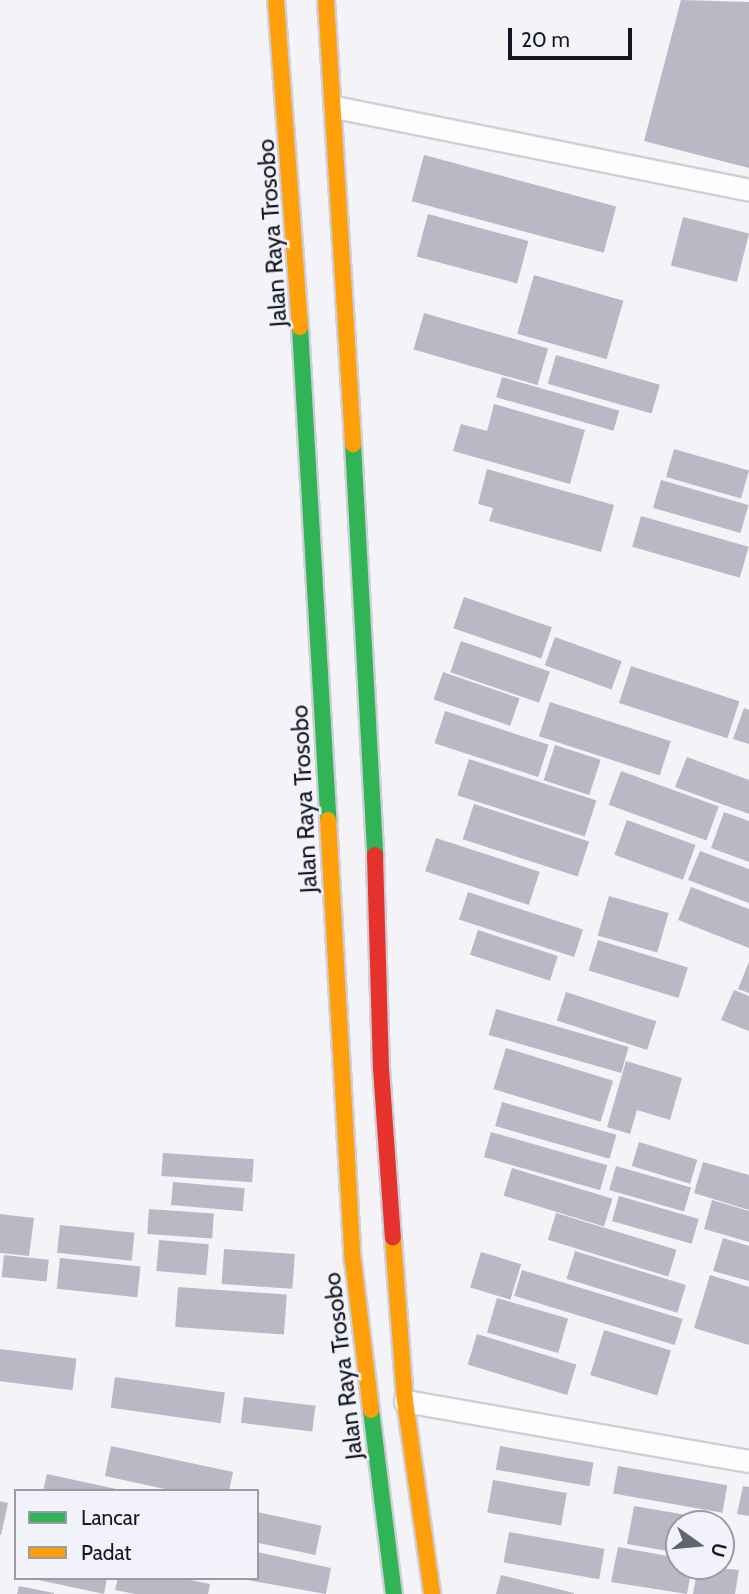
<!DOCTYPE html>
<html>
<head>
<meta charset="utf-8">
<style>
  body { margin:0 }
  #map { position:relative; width:749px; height:1594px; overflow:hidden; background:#f4f4f8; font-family:Cabin,sans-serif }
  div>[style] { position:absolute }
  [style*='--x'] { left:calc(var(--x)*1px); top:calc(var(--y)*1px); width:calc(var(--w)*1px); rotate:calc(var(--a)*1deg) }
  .building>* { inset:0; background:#bab8c5; transform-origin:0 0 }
  .roads { filter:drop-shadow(2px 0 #cecfd8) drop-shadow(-2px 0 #cecfd8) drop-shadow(0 2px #cecfd8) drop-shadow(0 -2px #cecfd8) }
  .lane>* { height:21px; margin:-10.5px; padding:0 10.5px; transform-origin:10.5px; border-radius:10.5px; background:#fdfdfe }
  .fast>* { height:16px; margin:-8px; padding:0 8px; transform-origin:8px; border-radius:8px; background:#30b455 }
  .slow>* { height:16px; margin:-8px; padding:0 8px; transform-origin:8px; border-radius:8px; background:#ff9f0a }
  .jam>* { height:16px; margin:-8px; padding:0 8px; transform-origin:8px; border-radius:8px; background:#e5322d }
  span { translate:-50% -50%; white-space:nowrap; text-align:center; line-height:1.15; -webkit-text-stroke:5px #f2f3fa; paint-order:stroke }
  .street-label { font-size:24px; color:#151824 }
  .legend { position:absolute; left:14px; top:1489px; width:245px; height:91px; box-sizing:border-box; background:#f2f3fa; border:2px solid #9a9ba4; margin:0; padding:9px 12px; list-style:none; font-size:21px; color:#151824 }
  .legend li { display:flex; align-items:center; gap:14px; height:35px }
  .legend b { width:35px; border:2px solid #9a9ba4 }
  .north { position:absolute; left:665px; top:1510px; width:70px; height:70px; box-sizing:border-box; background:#f2f3fa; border:2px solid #9a9ba4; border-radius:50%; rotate:105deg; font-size:19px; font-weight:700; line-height:28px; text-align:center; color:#151824 }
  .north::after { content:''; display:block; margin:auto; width:24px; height:32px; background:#63656e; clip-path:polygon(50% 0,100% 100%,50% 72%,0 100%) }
  .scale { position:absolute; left:508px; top:28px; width:124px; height:32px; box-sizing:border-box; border:4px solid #151824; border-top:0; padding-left:9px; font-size:21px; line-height:24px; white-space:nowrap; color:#151824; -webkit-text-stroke:5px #f2f3fa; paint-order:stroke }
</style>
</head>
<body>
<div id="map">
  <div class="building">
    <i style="clip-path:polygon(681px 0,749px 2px,749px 168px,644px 141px)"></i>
    <i style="left:424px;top:155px;width:199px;height:48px;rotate:15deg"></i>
    <i style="left:428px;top:214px;width:104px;height:44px;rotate:15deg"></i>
    <i style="left:683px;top:217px;width:68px;height:50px;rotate:14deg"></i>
    <i style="left:534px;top:275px;width:93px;height:61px;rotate:16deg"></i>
    <i style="left:424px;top:313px;width:129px;height:38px;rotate:16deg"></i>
    <i style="left:556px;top:355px;width:108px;height:30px;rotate:16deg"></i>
    <i style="left:502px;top:377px;width:122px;height:21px;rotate:16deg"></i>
    <i style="clip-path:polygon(494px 404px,585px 430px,570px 484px,453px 451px,461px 424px,487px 431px)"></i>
    <i style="left:674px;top:449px;width:78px;height:29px;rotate:16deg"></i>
    <i style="clip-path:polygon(487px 469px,614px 505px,601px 552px,489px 521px,493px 508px,478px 504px)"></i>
    <i style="left:661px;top:480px;width:91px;height:29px;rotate:16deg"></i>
    <i style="left:641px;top:516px;width:112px;height:32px;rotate:16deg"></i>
    <i style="left:464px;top:597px;width:93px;height:33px;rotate:19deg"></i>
    <i style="left:555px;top:637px;width:71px;height:30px;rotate:20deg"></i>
    <i style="left:461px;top:641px;width:94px;height:33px;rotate:19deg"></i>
    <i style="left:631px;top:666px;width:114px;height:39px;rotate:18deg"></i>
    <i style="left:443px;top:672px;width:81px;height:29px;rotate:19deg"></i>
    <i style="left:550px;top:702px;width:127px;height:36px;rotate:18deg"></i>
    <i style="clip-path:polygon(744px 708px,749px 710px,749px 744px,733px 739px)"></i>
    <i style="left:445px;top:711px;width:109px;height:34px;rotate:18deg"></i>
    <i style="left:555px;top:745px;width:48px;height:37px;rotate:18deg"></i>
    <i style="clip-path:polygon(687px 757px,749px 780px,749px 814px,675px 787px)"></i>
    <i style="left:469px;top:759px;width:134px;height:38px;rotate:18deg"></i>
    <i style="left:621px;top:771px;width:104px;height:36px;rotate:20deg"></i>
    <i style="left:474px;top:804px;width:121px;height:37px;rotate:18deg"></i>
    <i style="clip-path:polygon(724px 812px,749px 821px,749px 862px,711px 848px)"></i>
    <i style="left:627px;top:820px;width:73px;height:37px;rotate:20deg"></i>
    <i style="left:436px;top:838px;width:109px;height:35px;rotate:18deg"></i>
    <i style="clip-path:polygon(700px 851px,749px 869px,749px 903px,688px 880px)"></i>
    <i style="clip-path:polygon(691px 887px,749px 909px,749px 948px,678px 920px)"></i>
    <i style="left:468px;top:892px;width:121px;height:29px;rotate:18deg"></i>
    <i style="left:609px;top:896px;width:62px;height:41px;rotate:16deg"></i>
    <i style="left:478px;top:930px;width:84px;height:26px;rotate:18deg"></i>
    <i style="left:598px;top:940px;width:94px;height:32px;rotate:17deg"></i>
    <i style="clip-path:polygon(749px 962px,749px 993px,738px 989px)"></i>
    <i style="clip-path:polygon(734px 990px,749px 996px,749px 1031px,721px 1020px)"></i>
    <i style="left:566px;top:992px;width:95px;height:30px;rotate:18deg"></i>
    <i style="left:496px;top:1009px;width:138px;height:27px;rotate:16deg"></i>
    <i style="left:506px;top:1048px;width:112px;height:43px;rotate:17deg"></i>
    <i style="clip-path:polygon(626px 1061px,682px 1078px,670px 1120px,637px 1110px,630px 1134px,607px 1127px)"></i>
    <i style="left:502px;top:1102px;width:119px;height:25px;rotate:16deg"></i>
    <i style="left:491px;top:1132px;width:121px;height:26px;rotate:16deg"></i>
    <i style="left:639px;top:1142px;width:61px;height:25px;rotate:17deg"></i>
    <i style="left:163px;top:1153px;width:91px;height:23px;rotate:4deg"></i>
    <i style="clip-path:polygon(703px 1162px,749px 1175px,749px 1210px,694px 1193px)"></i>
    <i style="left:616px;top:1166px;width:78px;height:25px;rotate:16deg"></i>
    <i style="left:512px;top:1168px;width:105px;height:29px;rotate:17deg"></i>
    <i style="left:173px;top:1182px;width:72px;height:23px;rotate:5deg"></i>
    <i style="left:619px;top:1196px;width:83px;height:26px;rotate:16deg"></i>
    <i style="clip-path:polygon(712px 1200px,749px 1211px,749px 1242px,704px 1229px)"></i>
    <i style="left:149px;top:1209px;width:65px;height:25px;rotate:4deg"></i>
    <i style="left:556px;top:1213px;width:126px;height:28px;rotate:17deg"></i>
    <i style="clip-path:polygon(0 1214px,34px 1218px,29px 1256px,0 1253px)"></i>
    <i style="left:60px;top:1225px;width:75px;height:28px;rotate:6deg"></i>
    <i style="clip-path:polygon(723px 1238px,749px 1246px,749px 1281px,713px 1271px)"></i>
    <i style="left:159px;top:1240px;width:50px;height:31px;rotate:5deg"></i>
    <i style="left:224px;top:1249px;width:71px;height:35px;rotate:4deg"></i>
    <i style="left:575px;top:1251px;width:116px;height:29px;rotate:17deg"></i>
    <i style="left:481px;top:1252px;width:42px;height:37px;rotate:17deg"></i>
    <i style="left:4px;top:1255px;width:45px;height:22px;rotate:6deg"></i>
    <i style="left:60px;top:1258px;width:81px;height:31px;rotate:6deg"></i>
    <i style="left:522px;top:1270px;width:168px;height:27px;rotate:17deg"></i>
    <i style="clip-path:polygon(710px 1275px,749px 1287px,749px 1345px,694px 1328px)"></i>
    <i style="left:178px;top:1287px;width:109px;height:40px;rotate:4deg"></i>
    <i style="left:497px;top:1298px;width:74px;height:36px;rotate:16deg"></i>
    <i style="left:604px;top:1330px;width:70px;height:47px;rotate:17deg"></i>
    <i style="left:477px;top:1334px;width:104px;height:32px;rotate:17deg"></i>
    <i style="left:0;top:1349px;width:77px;height:32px;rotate:7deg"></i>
    <i style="left:115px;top:1377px;width:111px;height:31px;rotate:8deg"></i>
    <i style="left:244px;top:1397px;width:72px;height:26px;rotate:7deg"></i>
    <i style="clip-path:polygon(111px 1446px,233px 1472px,229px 1491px,174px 1491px,105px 1476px)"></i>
    <i style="left:500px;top:1446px;width:95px;height:24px;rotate:10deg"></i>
    <i style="left:618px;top:1466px;width:111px;height:28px;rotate:10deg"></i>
    <i style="clip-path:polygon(47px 1474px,121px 1490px,121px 1491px,43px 1491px)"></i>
    <i style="left:493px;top:1480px;width:75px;height:33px;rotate:10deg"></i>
    <i style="clip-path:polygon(743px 1486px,749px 1487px,749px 1516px,737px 1514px)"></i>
    <i style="clip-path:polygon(0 1501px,8px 1503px,1px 1535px,0 1535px)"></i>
    <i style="clip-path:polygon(634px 1506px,716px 1520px,716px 1524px,679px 1524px,679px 1553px,627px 1544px)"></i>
    <i style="left:257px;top:1512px;width:66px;height:30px;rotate:12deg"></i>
    <i style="left:509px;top:1532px;width:97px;height:31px;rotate:10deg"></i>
    <i style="clip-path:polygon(618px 1547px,679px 1558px,679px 1566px,692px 1566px,687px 1594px,611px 1582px)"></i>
    <i style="clip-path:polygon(257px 1552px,331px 1568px,326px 1594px,242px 1579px,257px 1578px)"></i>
    <i style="clip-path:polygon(698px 1566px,739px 1570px,735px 1594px,693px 1594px)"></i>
    <i style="clip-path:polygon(501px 1575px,574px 1593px,574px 1594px,496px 1594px)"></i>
    <i style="clip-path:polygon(29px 1578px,107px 1578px,104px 1594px)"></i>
    <i style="clip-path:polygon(118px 1578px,180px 1578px,210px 1584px,208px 1594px,135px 1594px,115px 1590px)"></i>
    <i style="clip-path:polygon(19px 1586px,54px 1593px,54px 1594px,17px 1594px)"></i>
  </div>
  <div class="roads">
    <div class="lane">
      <i style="--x:335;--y:107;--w:422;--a:11.3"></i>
      <i style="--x:405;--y:1401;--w:349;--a:9.9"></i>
    </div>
    <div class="fast">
      <i style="--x:300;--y:327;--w:494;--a:86.7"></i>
      <i style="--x:353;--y:444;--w:412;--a:86.9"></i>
      <i style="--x:371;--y:1410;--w:185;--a:82.9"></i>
    </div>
    <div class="slow">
      <i style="--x:276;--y:0;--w:328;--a:85.8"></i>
      <i style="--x:326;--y:0;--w:445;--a:86.5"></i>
      <i style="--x:328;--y:820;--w:442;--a:86.8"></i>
      <i style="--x:353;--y:1261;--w:150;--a:83.1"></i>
      <i style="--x:393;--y:1238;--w:163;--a:85.8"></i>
      <i style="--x:405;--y:1401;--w:195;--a:82"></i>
    </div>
    <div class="jam">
      <i style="--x:375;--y:855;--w:213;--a:88.4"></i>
      <i style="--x:381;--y:1068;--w:170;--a:86"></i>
    </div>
  </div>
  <div class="street-label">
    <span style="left:272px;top:233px;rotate:-94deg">Jalan Raya Trosobo</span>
    <span style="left:304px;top:799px;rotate:-93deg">Jalan Raya Trosobo</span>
    <span style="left:343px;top:1366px;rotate:-97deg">Jalan Raya Trosobo</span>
  </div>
  <ul class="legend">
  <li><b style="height:9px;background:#30b455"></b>Lancar</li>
  <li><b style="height:9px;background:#ff9f0a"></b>Padat</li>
  </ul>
  <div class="north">U</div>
  <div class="scale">20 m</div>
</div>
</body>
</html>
